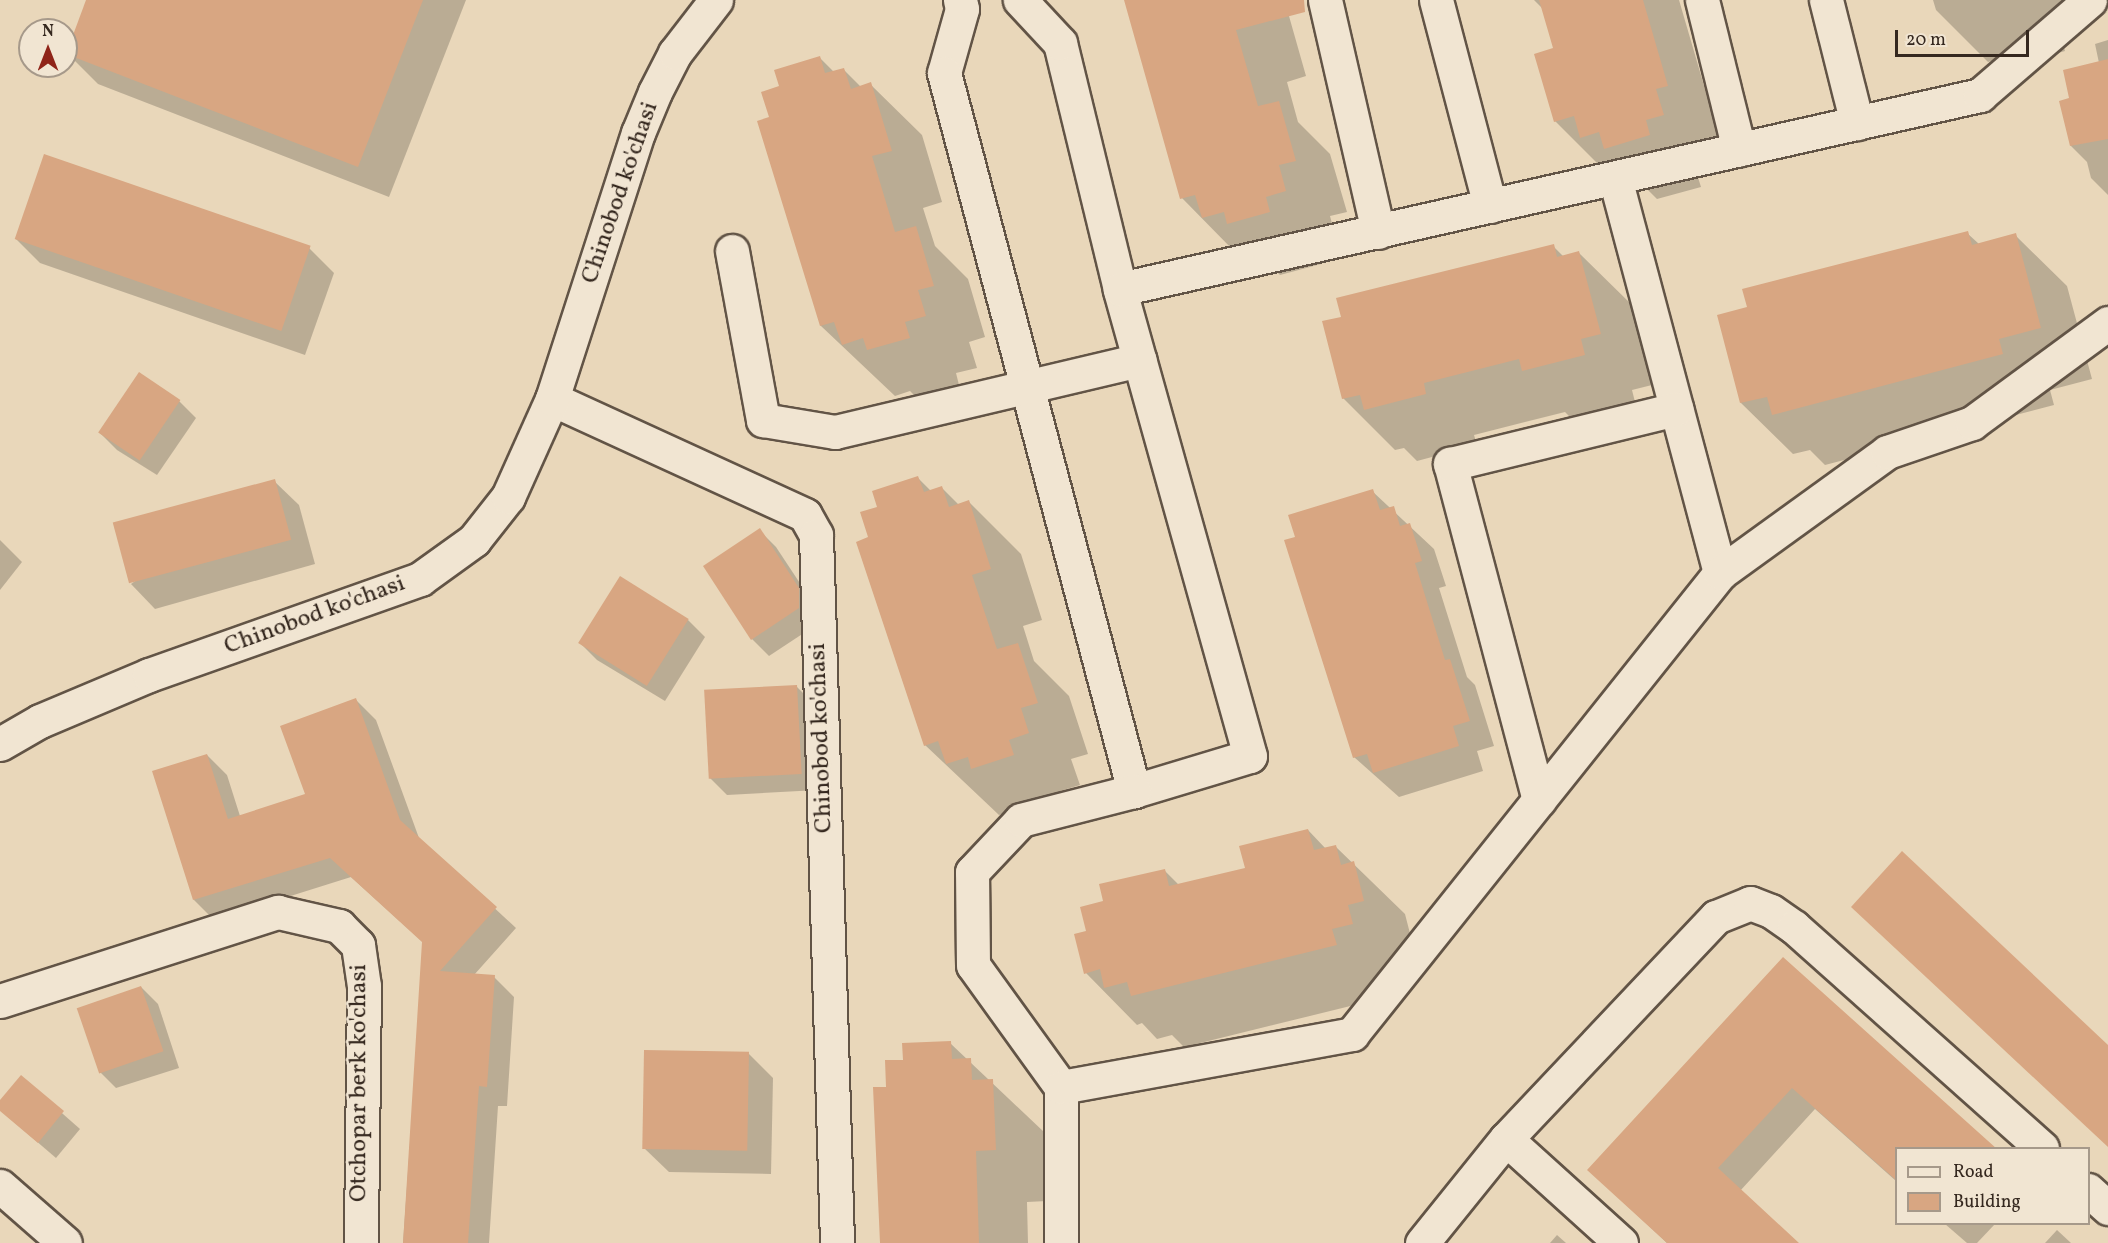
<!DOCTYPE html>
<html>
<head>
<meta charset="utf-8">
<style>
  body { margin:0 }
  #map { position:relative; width:2108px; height:1243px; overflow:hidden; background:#e9d7ba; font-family:Vollkorn,serif }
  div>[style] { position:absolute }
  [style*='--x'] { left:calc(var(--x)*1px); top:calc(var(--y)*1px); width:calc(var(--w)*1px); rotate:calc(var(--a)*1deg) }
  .shadow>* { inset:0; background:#0003 }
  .building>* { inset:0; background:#d8a682; transform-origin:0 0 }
  .roads { filter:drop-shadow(2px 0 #625446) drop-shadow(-2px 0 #625446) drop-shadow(0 2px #625446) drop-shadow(0 -2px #625446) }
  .minor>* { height:33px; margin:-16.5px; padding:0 16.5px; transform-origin:16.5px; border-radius:16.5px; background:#f1e5d2 }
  span { translate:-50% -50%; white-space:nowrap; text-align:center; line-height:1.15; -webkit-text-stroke:5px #f1e5d2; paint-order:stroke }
  .street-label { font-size:24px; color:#35281f }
  .legend { position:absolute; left:1895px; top:1147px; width:195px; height:78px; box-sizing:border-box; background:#f1e5d2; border:2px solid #a6998a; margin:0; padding:8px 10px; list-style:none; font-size:18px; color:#35281f }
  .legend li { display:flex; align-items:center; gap:12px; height:30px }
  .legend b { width:30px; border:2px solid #a6998a }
  .north { position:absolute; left:18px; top:18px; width:60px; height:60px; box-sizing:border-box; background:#f1e5d2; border:2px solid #a6998a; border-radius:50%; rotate:0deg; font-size:16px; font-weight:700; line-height:24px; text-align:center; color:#35281f }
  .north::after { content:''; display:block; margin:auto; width:21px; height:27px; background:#8f2418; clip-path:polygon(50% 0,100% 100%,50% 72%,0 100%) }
  .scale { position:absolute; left:1895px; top:30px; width:134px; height:27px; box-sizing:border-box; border:3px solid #35281f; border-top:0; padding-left:8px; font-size:18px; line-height:21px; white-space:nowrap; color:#35281f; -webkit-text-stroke:4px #f1e5d2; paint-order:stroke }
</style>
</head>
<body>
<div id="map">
  <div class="shadow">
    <i style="clip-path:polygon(87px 0,466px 0,389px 197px,98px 84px,67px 53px)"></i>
    <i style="clip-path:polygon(1125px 0,1278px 0,1287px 9px,1306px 76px,1287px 82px,1298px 122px,1330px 154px,1347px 212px,1330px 216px,1337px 242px,1316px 248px,1321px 264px,1280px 275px,1270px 265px,1233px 250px,1182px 198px)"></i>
    <i style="clip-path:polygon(1534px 0,1679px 0,1719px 137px,1696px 171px,1701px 187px,1657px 199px,1643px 185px,1607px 173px,1555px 121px,1555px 49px,1544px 10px)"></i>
    <i style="clip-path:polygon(1933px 0,2075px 0,2060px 34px,2065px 51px,2017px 65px,2007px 56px,1988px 62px,1936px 10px)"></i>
    <i style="clip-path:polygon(2108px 40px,2108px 195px,2091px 178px,2087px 162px,2071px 146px,2071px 99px,2099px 63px,2095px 44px)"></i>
    <i style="clip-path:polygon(820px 58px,834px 72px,844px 70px,861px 87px,870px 84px,922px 135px,942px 202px,923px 208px,935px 246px,968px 279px,985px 337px,969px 342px,977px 368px,956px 373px,960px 389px,920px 401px,910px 391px,895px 396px,821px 326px,771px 118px,781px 87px)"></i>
    <i style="clip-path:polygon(1967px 233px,1979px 244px,2015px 235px,2067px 286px,2092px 379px,2050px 390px,2054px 405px,1825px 465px,1810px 450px,1793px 454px,1741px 403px,1749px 308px)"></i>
    <i style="clip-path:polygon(16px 239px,309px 248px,334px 273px,305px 355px,40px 263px)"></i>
    <i style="clip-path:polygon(1553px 246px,1564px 257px,1579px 253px,1631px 304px,1652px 385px,1632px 390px,1636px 406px,1575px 422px,1565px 412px,1474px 435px,1477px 445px,1417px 461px,1404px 448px,1395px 450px,1343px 398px,1342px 318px)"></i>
    <i style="clip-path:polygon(179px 401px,196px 418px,157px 475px,117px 450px,100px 433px)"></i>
    <i style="clip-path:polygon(918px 478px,931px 491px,942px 488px,959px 505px,969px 502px,1021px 554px,1042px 620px,1023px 626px,1034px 661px,1069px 696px,1088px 754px,1071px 759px,1080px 785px,1060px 791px,1064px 807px,1014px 810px,999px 815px,925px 745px,870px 538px,879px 508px)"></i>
    <i style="clip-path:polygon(274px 481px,299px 505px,315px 564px,155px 609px,131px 584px)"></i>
    <i style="clip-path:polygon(1372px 491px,1434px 549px,1446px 586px,1439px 588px,1467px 677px,1475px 685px,1494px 746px,1477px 751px,1483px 771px,1399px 797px,1354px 757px,1297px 538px)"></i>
    <i style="clip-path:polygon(759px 530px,776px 547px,815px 606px,816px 625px,769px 656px,752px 639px)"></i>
    <i style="clip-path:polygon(0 540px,22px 562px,0 590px)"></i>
    <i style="clip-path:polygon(621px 578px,688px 620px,705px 637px,665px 701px,597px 660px,580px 643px)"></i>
    <i style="clip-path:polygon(796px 686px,813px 703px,818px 790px,727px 795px,710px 778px)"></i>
    <i style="clip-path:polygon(356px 700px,376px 720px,419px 838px,516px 928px,474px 975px,494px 977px,514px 997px,507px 1106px,498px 1106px,489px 1243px,403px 1243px,424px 943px,351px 877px,214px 920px,194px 900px,207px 755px,227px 775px,240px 816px,307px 795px)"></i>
    <i style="clip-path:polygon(1308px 830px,1326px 849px,1335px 846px,1405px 914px,1415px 953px,1387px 997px,1184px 1047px,1172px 1035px,1157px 1039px,1142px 1023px,1137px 1025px,1086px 973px,1087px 932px,1105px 902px,1164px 870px,1179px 885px,1246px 869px)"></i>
    <i style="clip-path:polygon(1783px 959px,1896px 1148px,1896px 1181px,1815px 1109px,1740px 1191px,1796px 1243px,1667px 1243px,1589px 1170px)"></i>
    <i style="clip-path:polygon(141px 987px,158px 1004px,179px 1068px,116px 1088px,99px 1071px)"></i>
    <i style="clip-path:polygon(950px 1043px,1044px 1132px,1047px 1201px,1027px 1202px,1028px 1243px,881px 1243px,887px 1089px,905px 1061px)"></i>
    <i style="clip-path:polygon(748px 1053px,773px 1078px,771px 1174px,669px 1172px,644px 1148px)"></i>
    <i style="clip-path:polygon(21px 1077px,80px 1129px,56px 1158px,0 1110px,0 1103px)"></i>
    <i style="clip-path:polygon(1945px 1224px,1995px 1224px,1977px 1243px,1967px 1243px)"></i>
    <i style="clip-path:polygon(2057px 1230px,2071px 1243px,2045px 1243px)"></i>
    <i style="clip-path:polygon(1557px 1235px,1566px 1243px,1550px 1243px)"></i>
  </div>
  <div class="building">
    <i style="clip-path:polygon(86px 0,423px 0,358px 167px,66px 54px)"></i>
    <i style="clip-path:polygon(1124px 0,1304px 0,1305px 12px,1236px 30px,1258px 106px,1279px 101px,1296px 161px,1279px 165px,1286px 191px,1266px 197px,1270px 212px,1227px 224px,1224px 212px,1202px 218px,1195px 195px,1180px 199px)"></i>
    <i style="clip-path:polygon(1539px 0,1643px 0,1668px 86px,1656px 89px,1664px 115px,1646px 120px,1650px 135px,1604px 149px,1599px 132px,1580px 138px,1574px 116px,1554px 122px,1534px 54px,1553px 48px)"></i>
    <i style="clip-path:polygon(820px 56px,825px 73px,844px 68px,851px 89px,871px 82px,892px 151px,872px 156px,895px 232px,916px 226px,934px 286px,918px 290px,926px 316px,905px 322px,910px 338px,867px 350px,863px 338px,842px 345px,834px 322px,820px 326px,757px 121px,769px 117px,761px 92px,779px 86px,774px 70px)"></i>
    <i style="clip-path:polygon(2108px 59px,2108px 139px,2070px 146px,2059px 101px,2069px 98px,2063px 70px)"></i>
    <i style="left:44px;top:154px;width:282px;height:90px;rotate:19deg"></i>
    <i style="clip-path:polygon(1968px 231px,1972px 245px,2016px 233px,2041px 328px,1999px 339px,2003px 354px,1772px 415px,1767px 397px,1740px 403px,1717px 315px,1747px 307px,1742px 289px)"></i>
    <i style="clip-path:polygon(1554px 244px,1557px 257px,1579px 251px,1601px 334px,1581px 339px,1585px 355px,1522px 371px,1519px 359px,1424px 383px,1426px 394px,1364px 410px,1360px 395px,1342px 399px,1322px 321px,1341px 317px,1336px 298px)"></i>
    <i style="left:139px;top:372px;width:50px;height:73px;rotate:34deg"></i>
    <i style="clip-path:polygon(918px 476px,924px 492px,942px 486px,949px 507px,969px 500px,991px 569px,972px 575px,997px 649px,1018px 643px,1038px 703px,1021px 708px,1029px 733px,1009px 740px,1014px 755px,971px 769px,968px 757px,946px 764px,938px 741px,924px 746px,856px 542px,868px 537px,860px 512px,877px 507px,872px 491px)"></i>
    <i style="left:275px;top:479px;width:63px;height:168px;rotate:75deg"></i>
    <i style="clip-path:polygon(1373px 489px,1380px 510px,1394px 506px,1400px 526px,1410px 523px,1422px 561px,1415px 563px,1445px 660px,1450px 659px,1470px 721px,1453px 726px,1459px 746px,1373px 773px,1367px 754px,1353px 758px,1284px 540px,1295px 537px,1288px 515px)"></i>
    <i style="clip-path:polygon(760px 528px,799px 588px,799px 608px,751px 640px,703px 566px)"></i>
    <i style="left:620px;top:576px;width:81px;height:79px;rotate:32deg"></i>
    <i style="left:797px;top:685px;width:89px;height:93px;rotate:87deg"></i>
    <i style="clip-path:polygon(356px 698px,400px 820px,497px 907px,440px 971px,495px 975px,487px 1087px,479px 1086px,468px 1243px,403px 1243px,422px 942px,330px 858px,193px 900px,152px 771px,207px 754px,228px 819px,305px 794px,280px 726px)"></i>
    <i style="clip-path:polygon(1308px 829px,1314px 850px,1336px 845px,1341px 865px,1354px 861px,1364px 901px,1348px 905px,1353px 924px,1332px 929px,1337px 945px,1131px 996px,1127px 982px,1104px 988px,1100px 969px,1084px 974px,1074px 934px,1086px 931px,1080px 907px,1103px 901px,1099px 884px,1165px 869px,1169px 886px,1245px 868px,1239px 846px)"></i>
    <i style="clip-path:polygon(1902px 851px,2108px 1045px,2108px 1147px,1851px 907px)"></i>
    <i style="clip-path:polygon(1783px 957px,1997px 1149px,1896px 1149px,1896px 1180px,1792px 1088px,1718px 1168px,1799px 1243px,1667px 1243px,1587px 1170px)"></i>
    <i style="left:141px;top:986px;width:69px;height:68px;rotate:71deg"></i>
    <i style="clip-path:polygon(951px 1041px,952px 1059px,971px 1058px,972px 1080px,993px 1079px,996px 1150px,976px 1151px,979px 1243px,880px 1243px,873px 1087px,886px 1087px,885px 1060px,903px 1060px,902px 1043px)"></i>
    <i style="left:644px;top:1050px;width:105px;height:99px;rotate:1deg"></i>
    <i style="clip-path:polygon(21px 1075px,64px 1111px,38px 1143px,0 1111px,0 1100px)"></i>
  </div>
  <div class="roads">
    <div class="minor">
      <i style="--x:960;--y:0;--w:9;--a:77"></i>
      <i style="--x:962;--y:9;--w:66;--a:105.7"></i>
      <i style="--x:944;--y:73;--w:743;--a:75.18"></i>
      <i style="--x:1134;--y:791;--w:121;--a:-16.8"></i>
      <i style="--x:1250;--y:756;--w:485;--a:-105.6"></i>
      <i style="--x:1120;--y:289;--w:253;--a:-103.7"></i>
      <i style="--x:1060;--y:43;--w:59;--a:-132.9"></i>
      <i style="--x:1325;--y:0;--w:238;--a:77.1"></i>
      <i style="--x:1436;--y:0;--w:213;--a:75.3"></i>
      <i style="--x:1702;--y:0;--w:154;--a:76.1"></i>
      <i style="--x:1826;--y:0;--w:127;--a:75.9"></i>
      <i style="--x:1615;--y:178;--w:409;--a:75.1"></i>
      <i style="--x:732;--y:251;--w:172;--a:79.6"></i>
      <i style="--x:763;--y:420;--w:73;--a:9.5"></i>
      <i style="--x:835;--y:432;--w:313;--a:-13.3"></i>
      <i style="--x:1120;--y:289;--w:882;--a:-12.71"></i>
      <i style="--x:1980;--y:95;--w:145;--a:-40.8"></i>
      <i style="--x:552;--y:399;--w:278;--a:24.6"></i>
      <i style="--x:805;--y:515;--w:23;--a:61"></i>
      <i style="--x:816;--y:535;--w:708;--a:88.3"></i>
      <i style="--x:0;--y:744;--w:46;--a:-29.9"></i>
      <i style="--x:40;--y:721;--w:118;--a:-22.9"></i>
      <i style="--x:149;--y:675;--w:288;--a:-19.5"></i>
      <i style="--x:420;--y:579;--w:67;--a:-35.8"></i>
      <i style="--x:474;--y:540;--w:55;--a:-51.7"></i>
      <i style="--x:508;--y:497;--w:107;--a:-65.8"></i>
      <i style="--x:552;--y:399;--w:280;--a:-72.1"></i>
      <i style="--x:638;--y:133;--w:44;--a:-67.5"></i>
      <i style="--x:655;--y:92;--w:44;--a:-62.9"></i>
      <i style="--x:675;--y:53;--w:67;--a:-52.3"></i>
      <i style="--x:1539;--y:800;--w:348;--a:-104.8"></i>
      <i style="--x:1450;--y:464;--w:233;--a:-13.7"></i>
      <i style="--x:0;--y:1001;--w:292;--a:-17.8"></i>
      <i style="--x:278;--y:912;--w:63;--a:12.9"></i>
      <i style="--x:339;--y:926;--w:27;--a:45"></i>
      <i style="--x:358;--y:945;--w:41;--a:81.7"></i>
      <i style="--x:364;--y:986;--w:257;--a:90.7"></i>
      <i style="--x:1061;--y:1087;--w:150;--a:-125.8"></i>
      <i style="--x:973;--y:965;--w:93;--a:-90.6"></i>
      <i style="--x:972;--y:872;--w:71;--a:-46.7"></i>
      <i style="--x:1021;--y:820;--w:117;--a:-14.4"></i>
      <i style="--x:1506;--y:1139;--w:155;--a:42.1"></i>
      <i style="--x:0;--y:1186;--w:86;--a:41.2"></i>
      <i style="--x:2088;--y:1190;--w:27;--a:42"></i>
      <i style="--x:1061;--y:1243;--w:156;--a:-90"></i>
      <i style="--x:1061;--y:1087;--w:296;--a:-10.3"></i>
      <i style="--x:1352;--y:1034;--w:590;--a:-51.4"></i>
      <i style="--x:1720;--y:573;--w:206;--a:-35.9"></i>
      <i style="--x:1887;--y:452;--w:90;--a:-18.8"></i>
      <i style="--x:1972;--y:423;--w:169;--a:-36.3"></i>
      <i style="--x:1422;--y:1243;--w:134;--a:-51.1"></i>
      <i style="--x:1506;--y:1139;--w:306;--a:-46.6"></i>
      <i style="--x:1716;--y:917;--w:37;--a:-22"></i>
      <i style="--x:1750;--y:903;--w:22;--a:21"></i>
      <i style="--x:1771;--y:911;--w:28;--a:35"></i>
      <i style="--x:1794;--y:927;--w:332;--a:41.7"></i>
    </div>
  </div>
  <div class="street-label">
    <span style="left:621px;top:193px;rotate:-71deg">Chinobod ko'chasi</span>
    <span style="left:315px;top:616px;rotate:-20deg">Chinobod ko'chasi</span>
    <span style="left:822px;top:738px;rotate:-92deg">Chinobod ko'chasi</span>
    <span style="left:360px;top:1083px;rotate:-90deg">Otchopar berk ko'chasi</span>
  </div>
  <ul class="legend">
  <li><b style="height:8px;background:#f1e5d2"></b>Road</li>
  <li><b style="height:16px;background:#d8a682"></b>Building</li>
  </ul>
  <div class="north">N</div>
  <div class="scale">20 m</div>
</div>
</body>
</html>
